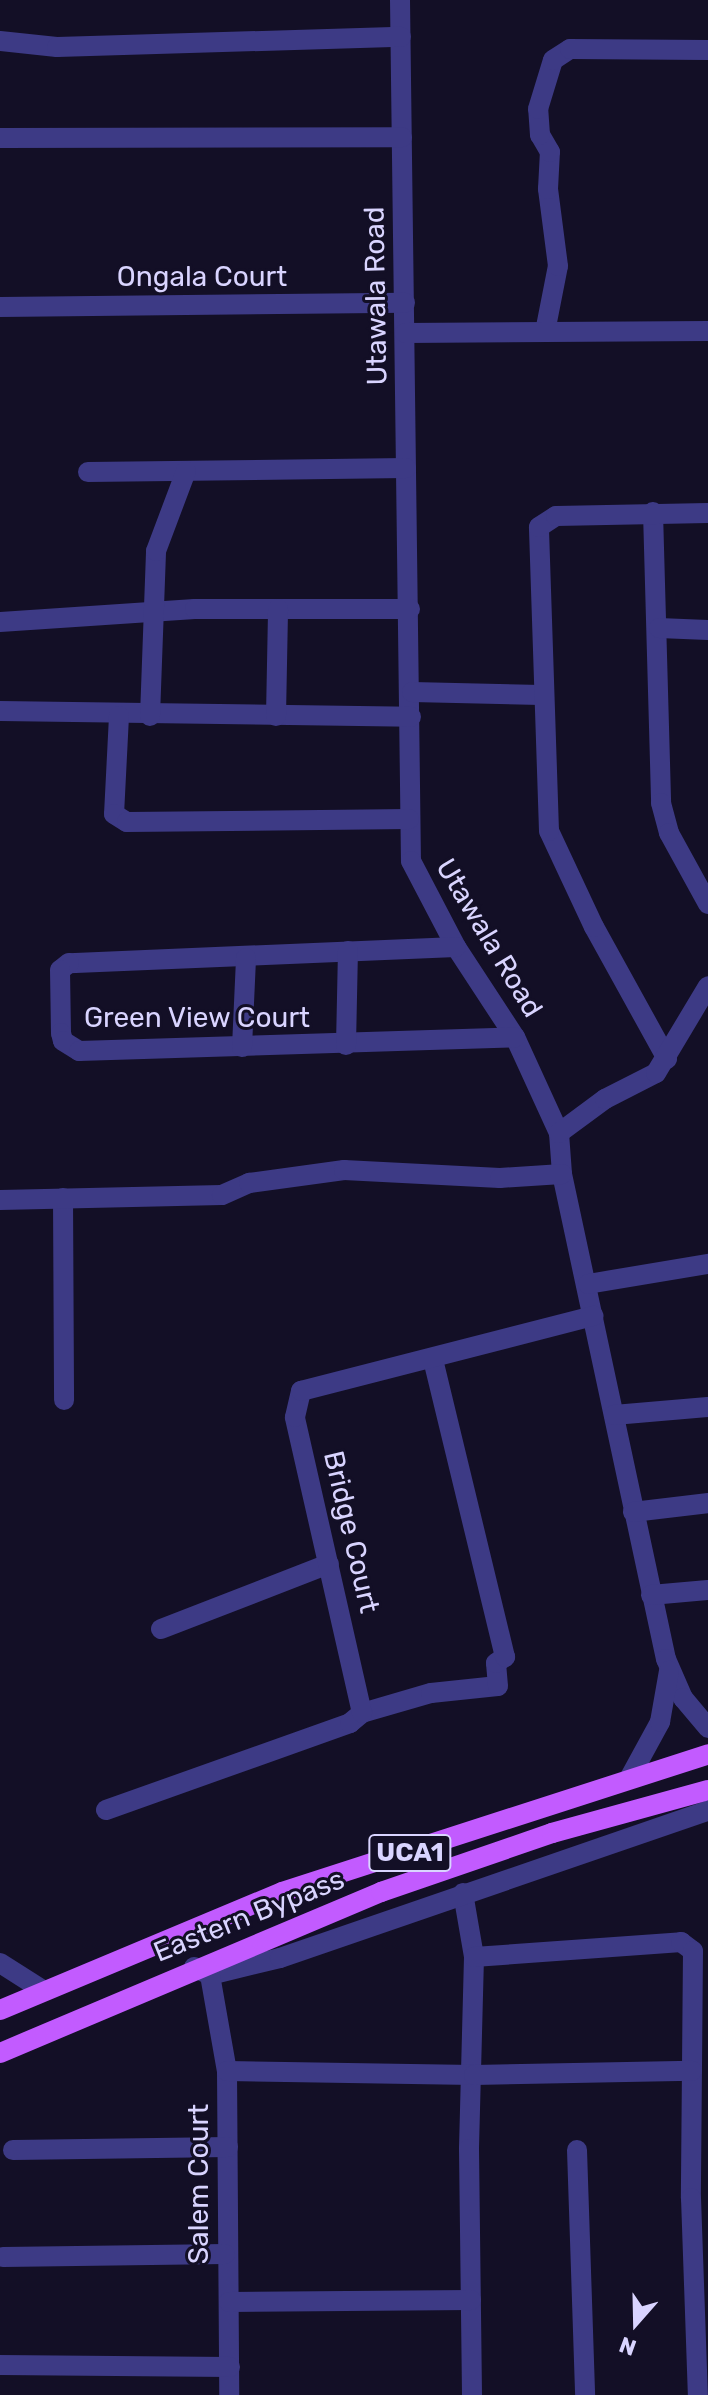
<!DOCTYPE html>
<html>
<head>
<meta charset="utf-8">
<style>
  body { margin:0 }
  #map { position:relative; width:708px; height:2395px; overflow:hidden; background:#130f26; font-family:Rubik,sans-serif }
  div>[style] { position:absolute }
  [style*='--x'] { left:calc(var(--x)*1px); top:calc(var(--y)*1px); width:calc(var(--w)*1px); rotate:calc(var(--a)*1deg) }
  .minor>* { height:20px; margin:-10px; padding:0 10px; transform-origin:10px; border-radius:10px; background:#3d3a85 }
  .major>* { height:20px; margin:-10px; padding:0 10px; transform-origin:10px; border-radius:10px; background:#c25bff }
  span { translate:-50% -50%; white-space:nowrap; text-align:center; line-height:1.15; -webkit-text-stroke:6px #130f26; paint-order:stroke }
  .shield-label span { padding:2px 6px; background:#130f26; border:2px solid; border-radius:6px; -webkit-text-stroke-width:0 }
  .shield-label { font-size:26px; color:#d9d4ff; font-weight:700 }
  .street-label { font-size:28px; color:#d9d4ff }
  .north { position:absolute; left:596px; top:2283px; width:80px; height:80px; -webkit-text-stroke:6px #130f26; paint-order:stroke; rotate:200deg; font-size:22px; font-weight:700; line-height:32px; text-align:center; color:#d9d4ff }
  .north::after { content:''; display:block; margin:auto; width:28px; height:36px; background:#d9d4ff; clip-path:polygon(50% 0,100% 100%,50% 72%,0 100%) }
</style>
</head>
<body>
<div id="map">
  <div class="minor">
    <i style="--x:400;--y:0;--w:861;--a:89.27"></i>
    <i style="--x:411;--y:861;--w:97;--a:62.4"></i>
    <i style="--x:456;--y:947;--w:108;--a:56.8"></i>
    <i style="--x:515;--y:1037;--w:106;--a:65.4"></i>
    <i style="--x:559;--y:1133;--w:41;--a:85.8"></i>
    <i style="--x:562;--y:1174;--w:496;--a:77.9"></i>
    <i style="--x:666;--y:1659;--w:43;--a:66.4"></i>
    <i style="--x:683;--y:1698;--w:39;--a:50"></i>
    <i style="--x:0;--y:41;--w:57;--a:6"></i>
    <i style="--x:57;--y:47;--w:344;--a:-1.7"></i>
    <i style="--x:0;--y:138;--w:402;--a:-0.1"></i>
    <i style="--x:0;--y:307;--w:405;--a:-0.6"></i>
    <i style="--x:545;--y:332;--w:67;--a:-78.9"></i>
    <i style="--x:558;--y:266;--w:78;--a:-97.4"></i>
    <i style="--x:548;--y:189;--w:37;--a:-87"></i>
    <i style="--x:550;--y:152;--w:20;--a:-120"></i>
    <i style="--x:540;--y:135;--w:26;--a:-94"></i>
    <i style="--x:538;--y:109;--w:51;--a:-73"></i>
    <i style="--x:553;--y:60;--w:20;--a:-33"></i>
    <i style="--x:570;--y:49;--w:138;--a:0.4"></i>
    <i style="--x:405;--y:333;--w:303;--a:-0.4"></i>
    <i style="--x:88;--y:472;--w:318;--a:-0.7"></i>
    <i style="--x:653;--y:512;--w:291;--a:88.4"></i>
    <i style="--x:661;--y:803;--w:31;--a:75"></i>
    <i style="--x:669;--y:833;--w:81;--a:61.2"></i>
    <i style="--x:0;--y:622;--w:195;--a:-3.8"></i>
    <i style="--x:195;--y:609;--w:215;--a:0"></i>
    <i style="--x:659;--y:628;--w:49;--a:2.3"></i>
    <i style="--x:412;--y:692;--w:129;--a:1.3"></i>
    <i style="--x:0;--y:711;--w:411;--a:0.8"></i>
    <i style="--x:119;--y:716;--w:98;--a:92.9"></i>
    <i style="--x:114;--y:814;--w:15;--a:32"></i>
    <i style="--x:127;--y:822;--w:282;--a:-0.6"></i>
    <i style="--x:150;--y:716;--w:165;--a:-87.9"></i>
    <i style="--x:156;--y:551;--w:85;--a:-69.4"></i>
    <i style="--x:276;--y:716;--w:107;--a:-88.9"></i>
    <i style="--x:456;--y:947;--w:387;--a:177.6"></i>
    <i style="--x:69;--y:963;--w:11;--a:142"></i>
    <i style="--x:60;--y:970;--w:63;--a:89.1"></i>
    <i style="--x:61;--y:1033;--w:8;--a:76"></i>
    <i style="--x:63;--y:1041;--w:19;--a:32"></i>
    <i style="--x:79;--y:1051;--w:436;--a:-1.8"></i>
    <i style="--x:346;--y:1045;--w:94;--a:-88.8"></i>
    <i style="--x:242;--y:1047;--w:89;--a:-87.4"></i>
    <i style="--x:667;--y:1059;--w:151;--a:-118.9"></i>
    <i style="--x:594;--y:927;--w:106;--a:-115.1"></i>
    <i style="--x:549;--y:831;--w:304;--a:-91.9"></i>
    <i style="--x:539;--y:527;--w:20;--a:-33"></i>
    <i style="--x:556;--y:516;--w:152;--a:-1.1"></i>
    <i style="--x:559;--y:1133;--w:57;--a:-36.5"></i>
    <i style="--x:605;--y:1099;--w:57;--a:-27"></i>
    <i style="--x:656;--y:1073;--w:101;--a:-59.1"></i>
    <i style="--x:63;--y:1198;--w:202;--a:89.7"></i>
    <i style="--x:0;--y:1200;--w:222;--a:-1.3"></i>
    <i style="--x:222;--y:1195;--w:30;--a:-24"></i>
    <i style="--x:249;--y:1183;--w:96;--a:-7.8"></i>
    <i style="--x:344;--y:1170;--w:156;--a:2.9"></i>
    <i style="--x:500;--y:1178;--w:62;--a:-3.7"></i>
    <i style="--x:588;--y:1284;--w:122;--a:-9.5"></i>
    <i style="--x:614;--y:1415;--w:94;--a:-4.9"></i>
    <i style="--x:633;--y:1512;--w:76;--a:-6.8"></i>
    <i style="--x:651;--y:1595;--w:57;--a:-5"></i>
    <i style="--x:161;--y:1629;--w:180;--a:-21.2"></i>
    <i style="--x:362;--y:1713;--w:72;--a:-16.2"></i>
    <i style="--x:431;--y:1693;--w:67;--a:-6"></i>
    <i style="--x:498;--y:1686;--w:23;--a:-95"></i>
    <i style="--x:496;--y:1663;--w:11;--a:-34"></i>
    <i style="--x:505;--y:1657;--w:306;--a:-103.6"></i>
    <i style="--x:630;--y:1777;--w:63;--a:-61.4"></i>
    <i style="--x:660;--y:1722;--w:52;--a:-80"></i>
    <i style="--x:106;--y:1810;--w:259;--a:-19.6"></i>
    <i style="--x:350;--y:1723;--w:16;--a:-40"></i>
    <i style="--x:362;--y:1713;--w:303;--a:-102.8"></i>
    <i style="--x:295;--y:1417;--w:27;--a:-77"></i>
    <i style="--x:301;--y:1391;--w:302;--a:-14.4"></i>
    <i style="--x:463;--y:1893;--w:65;--a:80.2"></i>
    <i style="--x:474;--y:1957;--w:192;--a:91.5"></i>
    <i style="--x:469;--y:2149;--w:246;--a:89.3"></i>
    <i style="--x:474;--y:1957;--w:208;--a:-4.1"></i>
    <i style="--x:681;--y:1942;--w:15;--a:37"></i>
    <i style="--x:693;--y:1951;--w:247;--a:90.5"></i>
    <i style="--x:691;--y:2198;--w:197;--a:88"></i>
    <i style="--x:0;--y:1963;--w:49;--a:32.4"></i>
    <i style="--x:194;--y:1967;--w:18;--a:27"></i>
    <i style="--x:210;--y:1975;--w:72;--a:-13.7"></i>
    <i style="--x:280;--y:1958;--w:453;--a:-19"></i>
    <i style="--x:210;--y:1975;--w:97;--a:80"></i>
    <i style="--x:227;--y:2071;--w:324;--a:89.6"></i>
    <i style="--x:227;--y:2071;--w:247;--a:0.9"></i>
    <i style="--x:474;--y:2075;--w:218;--a:-1.1"></i>
    <i style="--x:13;--y:2150;--w:215;--a:-0.8"></i>
    <i style="--x:577;--y:2150;--w:245;--a:88.1"></i>
    <i style="--x:3;--y:2257;--w:222;--a:-0.8"></i>
    <i style="--x:229;--y:2302;--w:242;--a:-0.5"></i>
    <i style="--x:0;--y:2365;--w:230;--a:0.5"></i>
  </div>
  <div class="major">
    <i style="--x:0;--y:2010;--w:306;--a:-22.7"></i>
    <i style="--x:282;--y:1892;--w:448;--a:-17.9"></i>
    <i style="--x:0;--y:2053;--w:414;--a:-22.9"></i>
    <i style="--x:381;--y:1892;--w:181;--a:-19"></i>
    <i style="--x:552;--y:1833;--w:162;--a:-15.4"></i>
  </div>
  <div class="shield-label">
    <span style="left:410px;top:1853px">UCA1</span>
  </div>
  <div class="street-label">
    <span style="left:202px;top:277px">Ongala Court</span>
    <span style="left:376px;top:296px;rotate:-91deg">Utawala Road</span>
    <span style="left:489px;top:938px;rotate:59deg">Utawala Road</span>
    <span style="left:197px;top:1018px">Green View Court</span>
    <span style="left:351px;top:1532px;rotate:77deg">Bridge Court</span>
    <span style="left:249px;top:1916px;rotate:-22deg">Eastern Bypass</span>
    <span style="left:199px;top:2184px;rotate:-90deg">Salem Court</span>
  </div>
  <div class="north">N</div>
</div>
</body>
</html>
